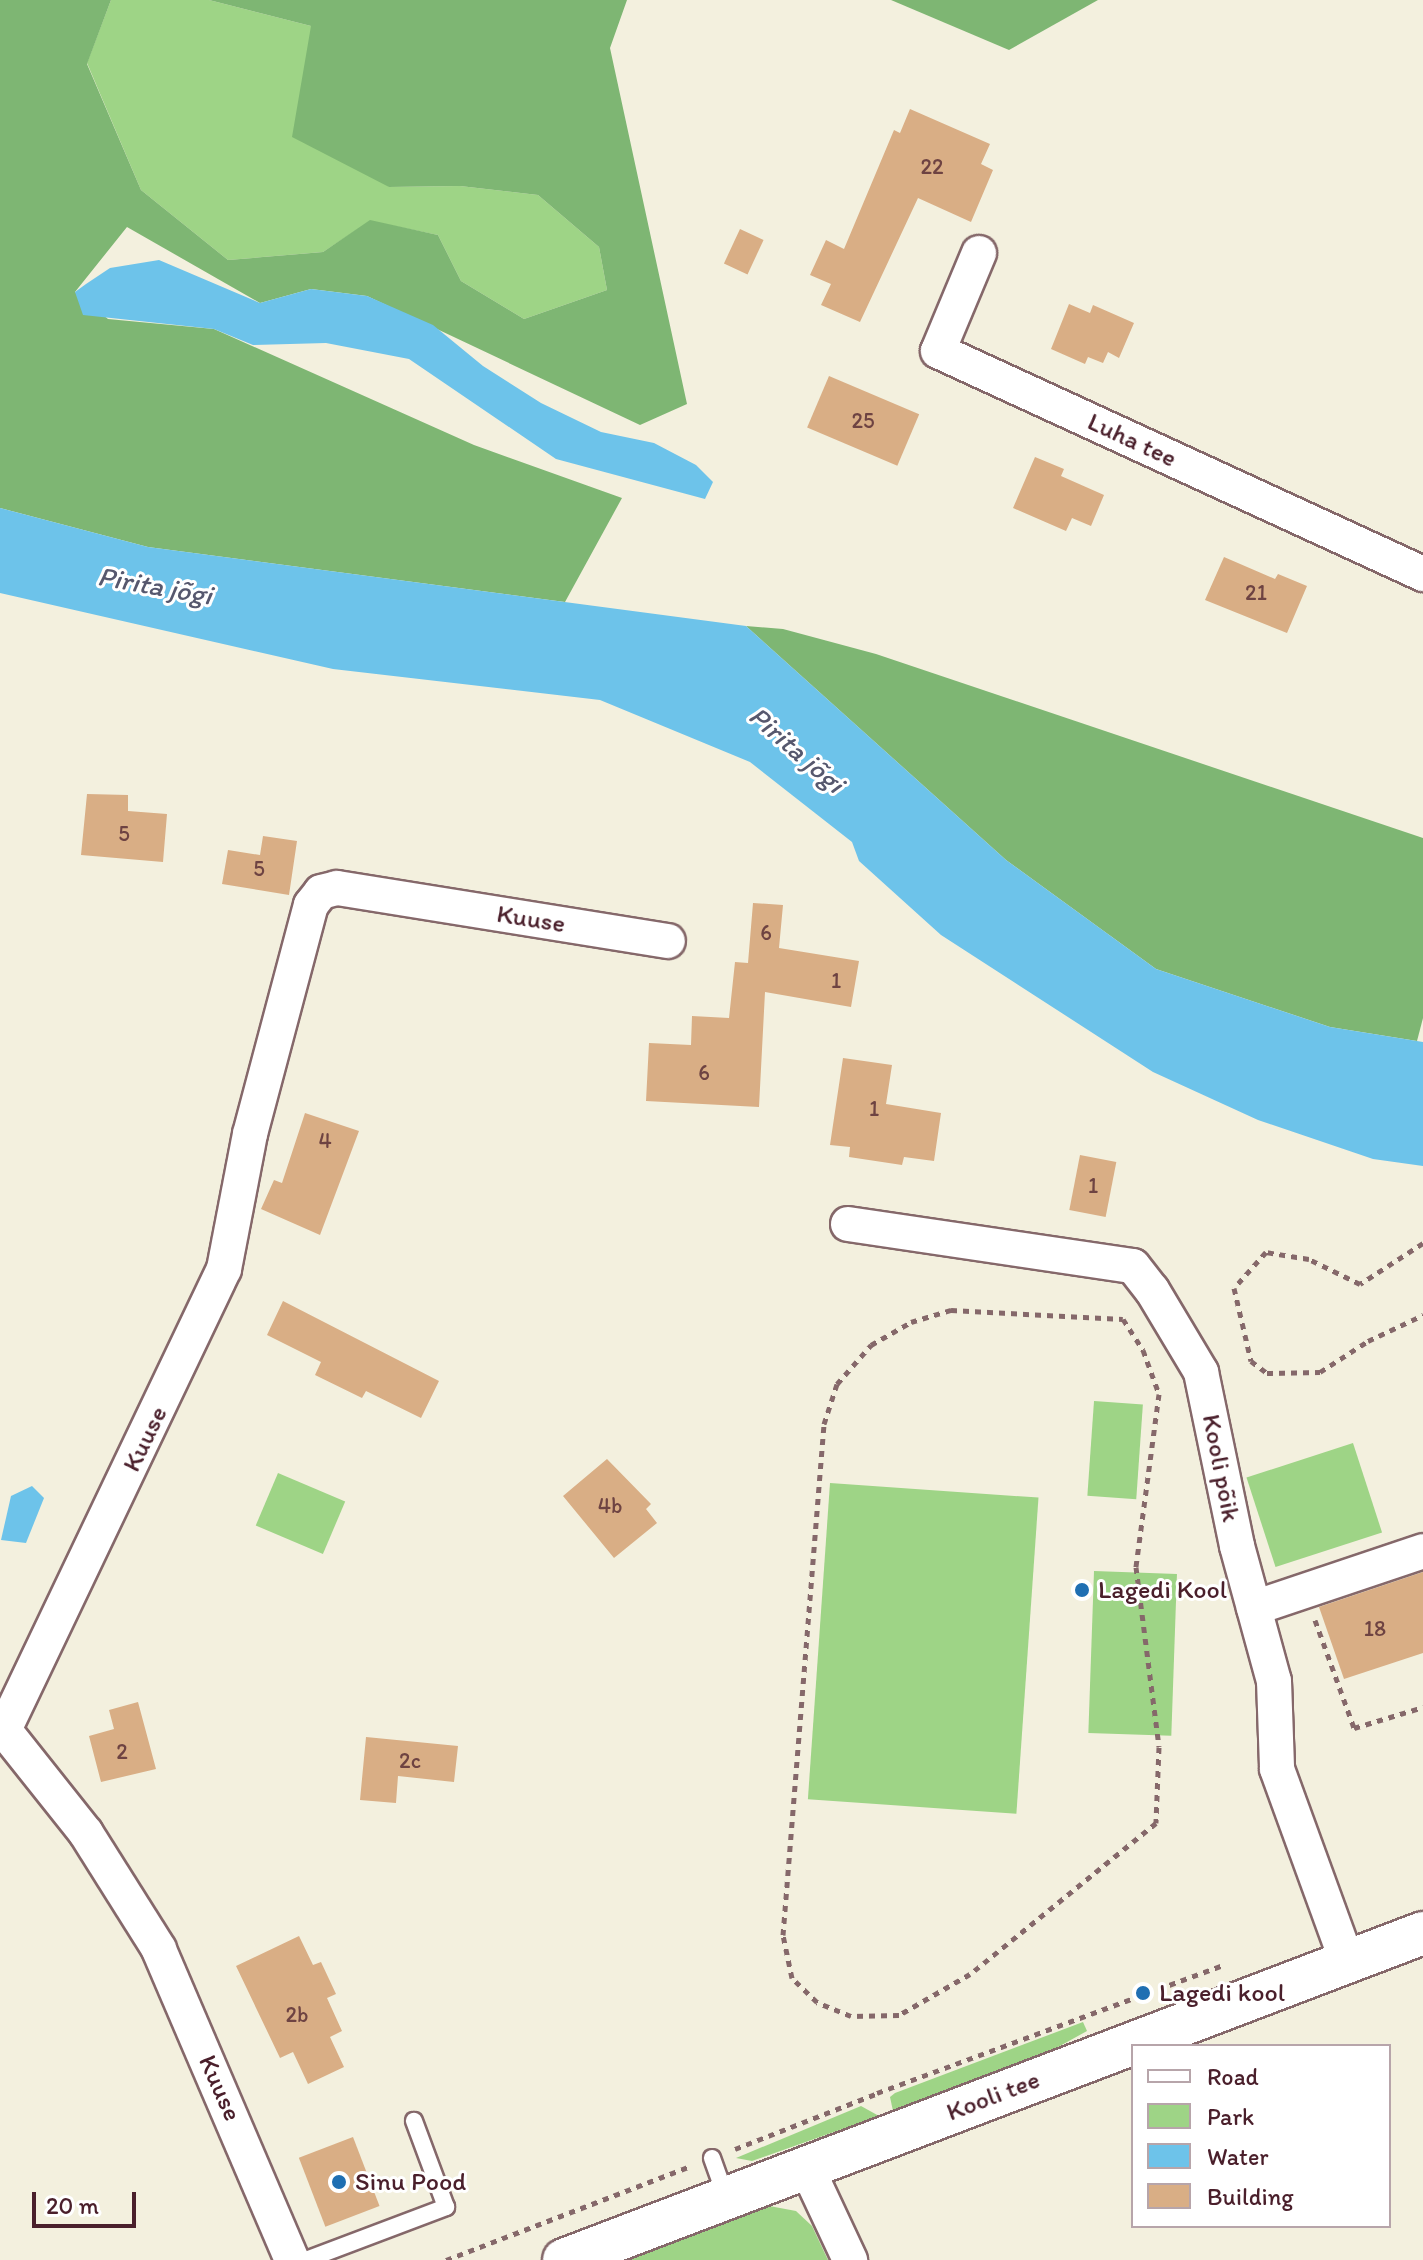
<!DOCTYPE html>
<html>
<head>
<meta charset="utf-8">
<style>
  body { margin:0 }
  #map { position:relative; width:1423px; height:2260px; overflow:hidden; background:#f3f0de; font-family:Itim,sans-serif }
  div>[style] { position:absolute }
  [style*='--x'] { left:calc(var(--x)*1px); top:calc(var(--y)*1px); width:calc(var(--w)*1px); rotate:calc(var(--a)*1deg) }
  .green>* { inset:0; background:#9ed486; transform-origin:0 0 }
  .forest>* { inset:0; background:#7eb673 }
  .water>* { inset:0; background:#6dc3ea }
  .building>* { inset:0; background:#d9ae85; transform-origin:0 0 }
  .path>* { height:5px; margin-top:-2.5px; transform-origin:0; background:repeating-linear-gradient(90deg,#85686a 0 6px,transparent 0 12px) }
  .roads { filter:drop-shadow(2px 0 #85686a) drop-shadow(-2px 0 #85686a) drop-shadow(0 2px #85686a) drop-shadow(0 -2px #85686a) }
  .service>* { height:16px; margin:-8px; padding:0 8px; transform-origin:8px; border-radius:8px; background:#fff }
  .minor>* { height:34px; margin:-17px; padding:0 17px; transform-origin:17px; border-radius:17px; background:#fff }
  .tertiary>* { height:42px; margin:-21px; padding:0 21px; transform-origin:21px; border-radius:21px; background:#fff }
  .dots>* { width:22px; height:22px; translate:-50% -50%; box-sizing:border-box; border:4px solid #fff; border-radius:50% }
  span { translate:-50% -50%; white-space:nowrap; text-align:center; line-height:1.15; -webkit-text-stroke:6px #fff; paint-order:stroke }
  .number-label { font-size:22px; color:#6e4342 }
  .number-label span { -webkit-text-stroke-width:0 }
  .street-label { font-size:26px; color:#4a1f2b }
  .poi-label { font-size:26px; color:#4a1f2b }
  .left { translate:0 -50%; text-align:left }
  .water-label { font-size:28px; color:#56586e; font-style:italic }
  .legend { position:absolute; left:1131px; top:2044px; width:260px; height:184px; box-sizing:border-box; background:#fff; border:2px solid #b7a5aa; margin:0; padding:10px 14px; list-style:none; font-size:24px; color:#4a1f2b }
  .legend li { display:flex; align-items:center; gap:16px; height:40px }
  .legend b { width:40px; border:2px solid #b7a5aa }
  .scale { position:absolute; left:32px; top:2192px; width:104px; height:36px; box-sizing:border-box; border:4px solid #4a1f2b; border-top:0; padding-left:10px; font-size:24px; line-height:28px; white-space:nowrap; color:#4a1f2b; -webkit-text-stroke:6px #fff; paint-order:stroke }
</style>
</head>
<body>
<div id="map">
  <div class="green">
    <i style="clip-path:polygon(111px 0,209px 0,311px 26px,389px 187px,460px 186px,538px 195px,599px 247px,607px 290px,524px 319px,461px 281px,438px 235px,370px 221px,323px 252px,228px 260px,141px 190px,87px 63px)"></i>
    <i style="left:1094px;top:1401px;width:49px;height:95px;rotate:4deg"></i>
    <i style="left:1353px;top:1443px;width:94px;height:112px;rotate:72deg"></i>
    <i style="left:278px;top:1473px;width:73px;height:57px;rotate:23deg"></i>
    <i style="left:830px;top:1483px;width:209px;height:317px;rotate:4deg"></i>
    <i style="left:1094px;top:1571px;width:83px;height:162px;rotate:2deg"></i>
    <i style="clip-path:polygon(1083px 2022px,1087px 2031px,1058px 2047px,893px 2111px,890px 2097px,895px 2093px)"></i>
    <i style="clip-path:polygon(861px 2106px,879px 2116px,752px 2161px,736px 2158px)"></i>
    <i style="clip-path:polygon(764px 2205px,796px 2211px,812px 2226px,828px 2260px,613px 2260px)"></i>
  </div>
  <div class="forest">
    <i style="clip-path:polygon(0 0,111px 0,87px 64px,141px 190px,228px 260px,323px 252px,370px 220px,438px 235px,461px 281px,524px 319px,607px 290px,599px 247px,538px 195px,460px 186px,389px 187px,292px 137px,311px 26px,209px 0,627px 0,610px 48px,687px 404px,640px 425px,367px 296px,311px 289px,260px 303px,127px 227px,75px 292px,108px 319px,214px 329px,474px 445px,622px 498px,565px 602px,148px 547px,0 508px)"></i>
    <i style="clip-path:polygon(891px 0,1098px 0,1009px 50px)"></i>
    <i style="clip-path:polygon(746px 626px,783px 629px,876px 654px,1423px 838px,1423px 1018px,1417px 1041px,1330px 1027px,1156px 969px,1006px 860px)"></i>
  </div>
  <div class="water">
    <i style="clip-path:polygon(159px 260px,260px 303px,311px 289px,367px 296px,433px 325px,483px 366px,541px 403px,601px 432px,654px 443px,696px 465px,713px 482px,705px 499px,556px 459px,409px 359px,326px 343px,253px 345px,214px 329px,83px 315px,75px 292px,86px 284px,110px 268px)"></i>
    <i style="clip-path:polygon(0 508px,148px 547px,746px 626px,1006px 860px,1156px 969px,1330px 1027px,1423px 1042px,1423px 1166px,1373px 1159px,1258px 1120px,1153px 1072px,941px 935px,859px 861px,852px 842px,750px 762px,600px 700px,333px 669px,0 593px)"></i>
    <i style="clip-path:polygon(32px 1486px,44px 1498px,26px 1543px,1px 1540px,11px 1496px)"></i>
  </div>
  <div class="building">
    <i style="clip-path:polygon(910px 109px,990px 144px,981px 164px,993px 170px,971px 222px,918px 198px,860px 322px,821px 305px,831px 284px,810px 275px,826px 240px,844px 249px,894px 130px,900px 133px)"></i>
    <i style="left:740px;top:229px;width:26px;height:38px;rotate:25deg"></i>
    <i style="clip-path:polygon(1069px 304px,1090px 313px,1093px 305px,1134px 323px,1119px 358px,1108px 352px,1103px 363px,1088px 357px,1085px 364px,1051px 349px)"></i>
    <i style="left:829px;top:376px;width:98px;height:56px;rotate:23deg"></i>
    <i style="clip-path:polygon(1035px 457px,1064px 469px,1061px 476px,1104px 495px,1091px 526px,1072px 518px,1066px 531px,1013px 508px)"></i>
    <i style="clip-path:polygon(1224px 557px,1275px 579px,1278px 574px,1307px 586px,1287px 633px,1205px 600px)"></i>
    <i style="clip-path:polygon(87px 794px,128px 795px,128px 811px,167px 814px,163px 862px,81px 855px)"></i>
    <i style="clip-path:polygon(263px 836px,297px 841px,289px 895px,222px 884px,228px 850px,260px 855px)"></i>
    <i style="clip-path:polygon(753px 903px,783px 905px,779px 948px,859px 961px,851px 1007px,765px 992px,759px 1107px,646px 1101px,649px 1043px,691px 1045px,692px 1016px,729px 1018px,735px 962px,748px 963px)"></i>
    <i style="clip-path:polygon(843px 1058px,892px 1065px,886px 1104px,941px 1113px,934px 1161px,904px 1157px,902px 1165px,849px 1157px,850px 1147px,830px 1145px)"></i>
    <i style="clip-path:polygon(305px 1113px,359px 1131px,320px 1235px,261px 1209px,274px 1180px,282px 1183px)"></i>
    <i style="left:1080px;top:1155px;width:37px;height:56px;rotate:11deg"></i>
    <i style="clip-path:polygon(283px 1301px,439px 1381px,421px 1418px,366px 1391px,362px 1398px,315px 1375px,321px 1362px,267px 1335px)"></i>
    <i style="clip-path:polygon(607px 1459px,651px 1504px,646px 1509px,657px 1523px,614px 1558px,563px 1496px)"></i>
    <i style="clip-path:polygon(1423px 1572px,1423px 1653px,1344px 1679px,1319px 1607px)"></i>
    <i style="clip-path:polygon(138px 1702px,156px 1769px,101px 1782px,89px 1736px,114px 1729px,109px 1710px)"></i>
    <i style="clip-path:polygon(366px 1737px,458px 1746px,454px 1782px,398px 1776px,396px 1803px,360px 1800px)"></i>
    <i style="clip-path:polygon(299px 1936px,313px 1965px,321px 1962px,336px 1994px,327px 1998px,342px 2031px,330px 2037px,344px 2067px,308px 2084px,293px 2052px,280px 2058px,236px 1966px)"></i>
    <i style="left:353px;top:2137px;width:74px;height:58px;rotate:69deg"></i>
  </div>
  <div class="path">
    <i style="--x:1423;--y:1243;--w:75;--a:146.9"></i>
    <i style="--x:1360;--y:1284;--w:57;--a:-153.9"></i>
    <i style="--x:1309;--y:1259;--w:44;--a:-170.8"></i>
    <i style="--x:1266;--y:1252;--w:48;--a:131.6"></i>
    <i style="--x:1234;--y:1288;--w:75;--a:76.9"></i>
    <i style="--x:1251;--y:1361;--w:20;--a:37"></i>
    <i style="--x:1267;--y:1373;--w:53;--a:-1.1"></i>
    <i style="--x:1320;--y:1372;--w:57;--a:-32.9"></i>
    <i style="--x:1368;--y:1341;--w:61;--a:-25.3"></i>
    <i style="--x:951;--y:1310;--w:172;--a:3"></i>
    <i style="--x:1123;--y:1319;--w:37;--a:57"></i>
    <i style="--x:1143;--y:1350;--w:47;--a:70"></i>
    <i style="--x:1159;--y:1394;--w:175;--a:97.6"></i>
    <i style="--x:1136;--y:1567;--w:181;--a:82.7"></i>
    <i style="--x:1159;--y:1747;--w:76;--a:92.3"></i>
    <i style="--x:1156;--y:1823;--w:240;--a:140.9"></i>
    <i style="--x:970;--y:1974;--w:82;--a:150"></i>
    <i style="--x:899;--y:2015;--w:48;--a:178.8"></i>
    <i style="--x:851;--y:2016;--w:37;--a:-158"></i>
    <i style="--x:817;--y:2002;--w:35;--a:-136"></i>
    <i style="--x:792;--y:1978;--w:44;--a:-101.8"></i>
    <i style="--x:783;--y:1935;--w:513;--a:-85.41"></i>
    <i style="--x:824;--y:1424;--w:42;--a:-72"></i>
    <i style="--x:837;--y:1384;--w:52;--a:-48.9"></i>
    <i style="--x:871;--y:1345;--w:46;--a:-29.9"></i>
    <i style="--x:911;--y:1322;--w:42;--a:-16.7"></i>
    <i style="--x:1315;--y:1620;--w:115;--a:70.1"></i>
    <i style="--x:1354;--y:1728;--w:72;--a:-16.9"></i>
    <i style="--x:877;--y:2093;--w:371;--a:-20.3"></i>
    <i style="--x:735;--y:2149;--w:154;--a:-21.4"></i>
    <i style="--x:446;--y:2260;--w:259;--a:-21"></i>
  </div>
  <div class="roads">
    <div class="service">
      <i style="--x:712;--y:2158;--w:41;--a:70.3"></i>
      <i style="--x:306;--y:2260;--w:150;--a:-20.7"></i>
      <i style="--x:446;--y:2207;--w:92;--a:-110.4"></i>
    </div>
    <div class="minor">
      <i style="--x:979;--y:253;--w:106;--a:112.7"></i>
      <i style="--x:938;--y:351;--w:534;--a:24.69"></i>
      <i style="--x:848;--y:1224;--w:288;--a:8.4"></i>
      <i style="--x:1133;--y:1266;--w:31;--a:52"></i>
      <i style="--x:1152;--y:1290;--w:96;--a:59.1"></i>
      <i style="--x:1201;--y:1372;--w:178;--a:78.3"></i>
      <i style="--x:1237;--y:1546;--w:140;--a:74.7"></i>
      <i style="--x:1274;--y:1681;--w:88;--a:88"></i>
      <i style="--x:1277;--y:1769;--w:204;--a:70"></i>
      <i style="--x:1254;--y:1608;--w:178;--a:-18.6"></i>
      <i style="--x:807;--y:2168;--w:102;--a:64.9"></i>
      <i style="--x:292;--y:2260;--w:338;--a:-113.2"></i>
      <i style="--x:159;--y:1949;--w:137;--a:-122.2"></i>
      <i style="--x:86;--y:1833;--w:132;--a:-128.5"></i>
      <i style="--x:4;--y:1730;--w:511;--a:-64.49"></i>
      <i style="--x:224;--y:1269;--w:137;--a:-79.1"></i>
      <i style="--x:250;--y:1134;--w:237;--a:-75.1"></i>
      <i style="--x:311;--y:905;--w:16;--a:-52"></i>
      <i style="--x:321;--y:892;--w:16;--a:-14"></i>
      <i style="--x:337;--y:888;--w:335;--a:9.1"></i>
    </div>
    <div class="tertiary">
      <i style="--x:564;--y:2260;--w:919;--a:-20.84"></i>
    </div>
  </div>
  <div class="dots">
    <i style="left:1082px;top:1590px;background:#1f6fb2"></i>
    <i style="left:1143px;top:1993px;background:#1f6fb2"></i>
    <i style="left:339px;top:2182px;background:#1f6fb2"></i>
  </div>
  <div class="number-label">
    <span style="left:932px;top:167px">22</span>
    <span style="left:863px;top:421px">25</span>
    <span style="left:1256px;top:593px">21</span>
    <span style="left:124px;top:834px">5</span>
    <span style="left:259px;top:869px">5</span>
    <span style="left:766px;top:933px">6</span>
    <span style="left:836px;top:981px">1</span>
    <span style="left:704px;top:1073px">6</span>
    <span style="left:874px;top:1109px">1</span>
    <span style="left:325px;top:1141px">4</span>
    <span style="left:1093px;top:1186px">1</span>
    <span style="left:610px;top:1506px">4b</span>
    <span style="left:1375px;top:1629px">18</span>
    <span style="left:122px;top:1752px">2</span>
    <span style="left:410px;top:1761px">2c</span>
    <span style="left:297px;top:2015px">2b</span>
  </div>
  <div class="street-label">
    <span style="left:1132px;top:440px;rotate:25deg">Luha tee</span>
    <span style="left:531px;top:919px;rotate:9deg">Kuuse</span>
    <span style="left:145px;top:1439px;rotate:-64deg">Kuuse</span>
    <span style="left:1221px;top:1468px;rotate:79deg">Kooli põik</span>
    <span style="left:220px;top:2088px;rotate:66deg">Kuuse</span>
    <span style="left:993px;top:2096px;rotate:-21deg">Kooli tee</span>
  </div>
  <div class="poi-label">
    <span class="left" style="left:1098px;top:1590px">Lagedi Kool</span>
    <span class="left" style="left:1159px;top:1993px">Lagedi kool</span>
    <span class="left" style="left:355px;top:2182px">Sinu Pood</span>
  </div>
  <div class="water-label">
    <span style="left:155px;top:585px;rotate:10deg">Pirita jõgi</span>
    <span style="left:797px;top:749px;rotate:41deg">Pirita jõgi</span>
  </div>
  <ul class="legend">
  <li><b style="height:10px;background:#fff"></b>Road</li>
  <li><b style="height:22px;background:#9ed486"></b>Park</li>
  <li><b style="height:22px;background:#6dc3ea"></b>Water</li>
  <li><b style="height:22px;background:#d9ae85"></b>Building</li>
  </ul>
  <div class="scale">20 m</div>
</div>
</body>
</html>
